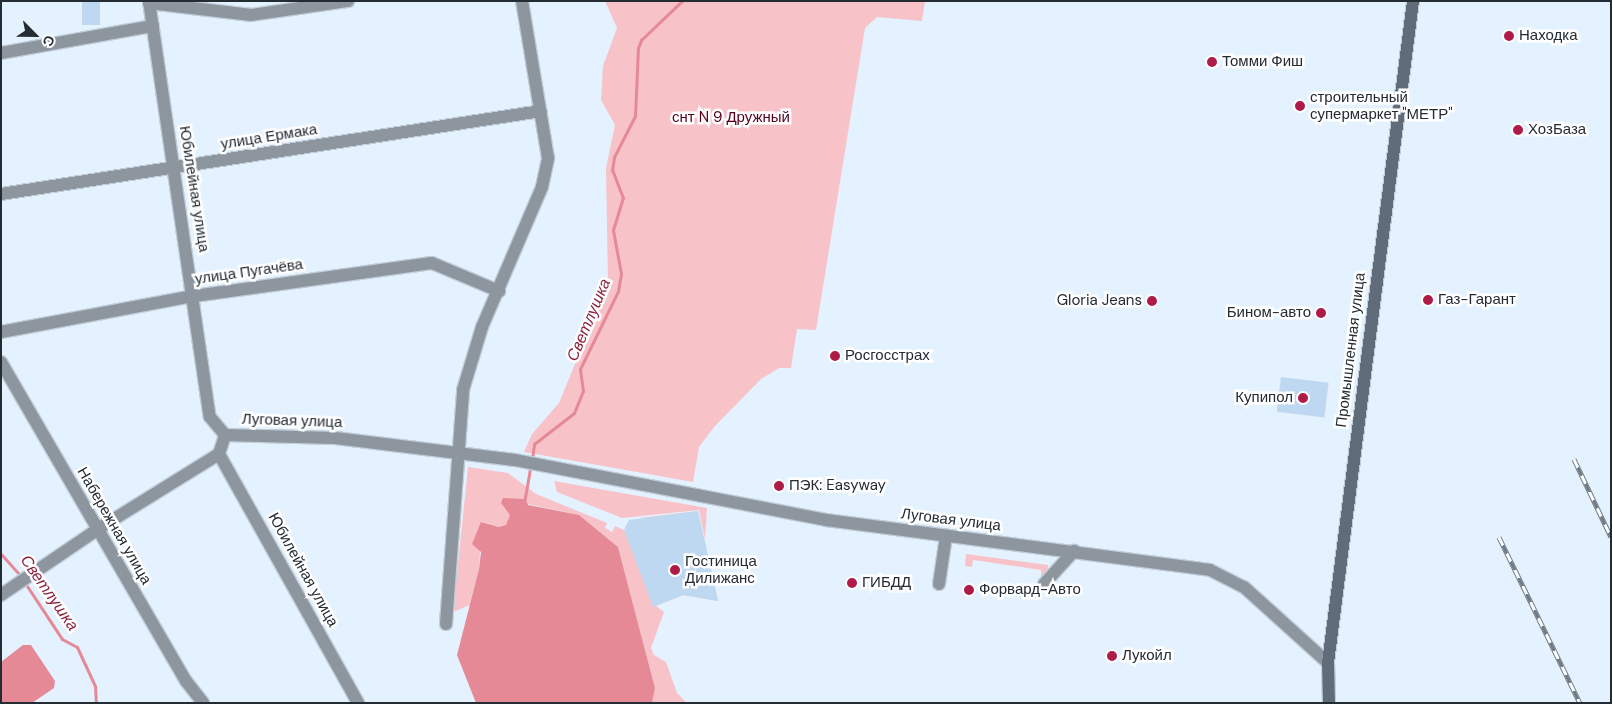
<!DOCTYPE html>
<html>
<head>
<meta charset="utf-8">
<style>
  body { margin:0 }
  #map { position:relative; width:1612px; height:704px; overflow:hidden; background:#e4f1fe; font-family:"DM Sans",sans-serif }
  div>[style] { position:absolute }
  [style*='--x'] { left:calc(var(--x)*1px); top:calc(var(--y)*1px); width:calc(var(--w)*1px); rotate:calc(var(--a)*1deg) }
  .green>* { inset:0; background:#f8c3c8 }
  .water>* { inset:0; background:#e68996 }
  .stream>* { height:3px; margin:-1.5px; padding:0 1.5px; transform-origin:1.5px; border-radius:1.5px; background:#e68996 }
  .building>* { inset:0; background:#bed8f2; transform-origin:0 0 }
  .roads { filter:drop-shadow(1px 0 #c1cdd9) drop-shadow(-1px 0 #c1cdd9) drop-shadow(0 1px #c1cdd9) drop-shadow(0 -1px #c1cdd9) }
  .minor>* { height:12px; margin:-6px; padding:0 6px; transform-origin:6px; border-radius:6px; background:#8d969f }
  .secondary>* { height:12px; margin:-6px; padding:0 6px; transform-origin:6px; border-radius:6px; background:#606c79 }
  .rail>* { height:5px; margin-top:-2.5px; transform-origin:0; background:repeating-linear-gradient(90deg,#fff 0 9px,#707a84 0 18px); box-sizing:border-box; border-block:1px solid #707a84 }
  .dots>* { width:14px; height:14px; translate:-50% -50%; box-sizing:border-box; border:2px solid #fff; border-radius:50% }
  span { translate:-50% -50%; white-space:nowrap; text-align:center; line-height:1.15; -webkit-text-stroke:5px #fff; paint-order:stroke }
  .poi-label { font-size:15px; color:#232b33 }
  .left { translate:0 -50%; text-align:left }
  .right { translate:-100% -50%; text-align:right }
  .park-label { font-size:15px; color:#55001b }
  .street-label { font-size:15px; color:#232b33 }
  .water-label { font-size:16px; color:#8d213c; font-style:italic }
  .frame { position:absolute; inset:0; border:2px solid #232b33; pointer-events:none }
  .north { position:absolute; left:10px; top:10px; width:50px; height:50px; -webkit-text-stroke:4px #fff; paint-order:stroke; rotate:113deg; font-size:14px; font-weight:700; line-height:20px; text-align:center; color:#232b33 }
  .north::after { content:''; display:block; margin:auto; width:18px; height:22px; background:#232b33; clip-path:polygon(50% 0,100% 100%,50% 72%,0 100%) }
</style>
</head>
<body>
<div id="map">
  <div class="green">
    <i style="clip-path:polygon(605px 1px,925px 1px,922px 21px,877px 17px,865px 28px,816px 330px,797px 329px,791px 368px,779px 368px,761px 379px,715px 426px,699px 447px,693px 482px,524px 452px,532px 434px,559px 403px,608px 283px,606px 168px,615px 125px,601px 100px,603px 66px,617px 28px)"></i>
    <i style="clip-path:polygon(468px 467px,508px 473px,536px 494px,607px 523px,605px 528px,612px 532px,615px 526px,624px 530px,678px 533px,640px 518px,698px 511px,718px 601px,683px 595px,656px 606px,664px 612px,651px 648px,654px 655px,666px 662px,677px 693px,687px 703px,652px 703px,655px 688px,618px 547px,579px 515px,527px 504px,525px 499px,501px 503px,511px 515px,506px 525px,499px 527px,482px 522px,479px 569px,470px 605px,453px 612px)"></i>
    <i style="clip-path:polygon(554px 481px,707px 508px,705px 539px,699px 510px,622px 518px,557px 492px)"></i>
    <i style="clip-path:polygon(966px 554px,1048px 565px,1047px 578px,1041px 577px,1041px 570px,973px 560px,972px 567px,965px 566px)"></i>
  </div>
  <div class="water">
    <i style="clip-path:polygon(503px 498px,525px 499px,528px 505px,579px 515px,618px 547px,655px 688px,652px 703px,476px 703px,457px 655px,479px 569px,481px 552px,472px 544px,481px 522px,499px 527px,506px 525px,510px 515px,501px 503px)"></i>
    <i style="clip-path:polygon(23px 645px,31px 645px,55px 681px,54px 688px,32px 703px,2px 703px,1px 662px)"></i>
  </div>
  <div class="stream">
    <i style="--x:532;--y:459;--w:15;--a:-82"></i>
    <i style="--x:534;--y:444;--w:51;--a:-37.8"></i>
    <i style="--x:574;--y:413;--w:24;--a:-68"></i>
    <i style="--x:583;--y:391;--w:22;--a:-98"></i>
    <i style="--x:580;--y:369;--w:87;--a:-64"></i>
    <i style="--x:618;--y:291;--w:17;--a:-80"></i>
    <i style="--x:621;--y:274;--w:45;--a:-100.3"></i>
    <i style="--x:613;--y:230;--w:34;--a:-73"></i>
    <i style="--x:623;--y:198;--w:30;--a:-111"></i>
    <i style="--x:612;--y:170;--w:13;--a:-81"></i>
    <i style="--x:614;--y:157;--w:46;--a:-62.9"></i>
    <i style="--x:635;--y:116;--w:68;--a:-87.5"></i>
    <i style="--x:638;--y:48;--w:9;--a:-69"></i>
    <i style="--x:641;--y:40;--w:57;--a:-43.6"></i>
    <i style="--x:524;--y:503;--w:39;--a:-80"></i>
    <i style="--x:1;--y:554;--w:31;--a:48"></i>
    <i style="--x:25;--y:583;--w:67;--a:56.5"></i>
    <i style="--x:62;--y:639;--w:17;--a:28"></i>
    <i style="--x:77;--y:647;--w:43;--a:65.2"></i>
    <i style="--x:95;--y:686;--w:17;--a:87"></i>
  </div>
  <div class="building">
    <i style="left:82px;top:1px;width:18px;height:24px"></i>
    <i style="left:1281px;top:377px;width:48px;height:35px;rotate:7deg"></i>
    <i style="clip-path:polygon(698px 511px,718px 601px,683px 595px,653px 607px,624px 530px,629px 520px)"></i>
  </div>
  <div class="roads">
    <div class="minor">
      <i style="--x:149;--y:1;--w:420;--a:81.7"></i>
      <i style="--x:210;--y:417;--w:23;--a:50"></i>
      <i style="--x:149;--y:3;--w:103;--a:6.7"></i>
      <i style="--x:251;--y:15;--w:98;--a:-8.2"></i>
      <i style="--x:1;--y:53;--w:154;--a:-10.1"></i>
      <i style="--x:1;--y:194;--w:546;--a:-8.74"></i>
      <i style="--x:1;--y:332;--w:196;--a:-10.6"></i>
      <i style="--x:194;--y:296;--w:240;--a:-7.9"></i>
      <i style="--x:432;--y:263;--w:73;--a:22.7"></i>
      <i style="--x:1;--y:362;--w:369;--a:59.9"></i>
      <i style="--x:186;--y:681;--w:28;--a:52"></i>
      <i style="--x:225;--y:435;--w:110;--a:1.6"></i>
      <i style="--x:335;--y:438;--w:181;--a:7"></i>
      <i style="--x:515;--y:460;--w:317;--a:10.9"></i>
      <i style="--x:826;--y:520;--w:387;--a:7.4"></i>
      <i style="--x:1210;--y:570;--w:38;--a:27"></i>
      <i style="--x:1244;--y:587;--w:113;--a:42.1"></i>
      <i style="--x:219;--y:454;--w:285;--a:60.8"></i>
      <i style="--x:939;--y:584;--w:49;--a:-81.7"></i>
      <i style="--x:1044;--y:584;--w:45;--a:-47.7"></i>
      <i style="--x:1;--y:595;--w:117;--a:-34.2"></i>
      <i style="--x:98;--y:529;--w:142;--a:-31.8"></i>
      <i style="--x:219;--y:454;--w:20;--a:-72"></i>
      <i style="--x:446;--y:624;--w:235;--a:-85.8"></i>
      <i style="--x:463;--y:390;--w:66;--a:-73.2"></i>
      <i style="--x:482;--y:327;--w:152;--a:-66.8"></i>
      <i style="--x:542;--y:187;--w:30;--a:-78"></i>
      <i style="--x:548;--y:158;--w:159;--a:-99.4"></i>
    </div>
    <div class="secondary">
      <i style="--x:1329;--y:703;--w:40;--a:-91.4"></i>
      <i style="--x:1328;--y:663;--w:667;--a:-82.68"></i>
    </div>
  </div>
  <div class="rail">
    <i style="--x:1574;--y:459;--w:86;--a:64.6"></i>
    <i style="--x:1499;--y:537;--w:185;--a:64"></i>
  </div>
  <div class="dots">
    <i style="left:1509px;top:36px;background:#ae1b46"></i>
    <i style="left:1212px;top:62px;background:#ae1b46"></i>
    <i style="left:1300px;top:106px;background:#ae1b46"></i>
    <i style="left:1518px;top:130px;background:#ae1b46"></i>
    <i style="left:1428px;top:300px;background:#ae1b46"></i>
    <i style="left:1152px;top:301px;background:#ae1b46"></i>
    <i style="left:1321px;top:313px;background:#ae1b46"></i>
    <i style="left:835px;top:356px;background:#ae1b46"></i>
    <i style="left:1303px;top:398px;background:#ae1b46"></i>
    <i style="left:779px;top:486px;background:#ae1b46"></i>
    <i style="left:675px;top:570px;background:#ae1b46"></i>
    <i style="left:852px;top:583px;background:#ae1b46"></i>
    <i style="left:969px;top:590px;background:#ae1b46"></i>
    <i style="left:1112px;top:656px;background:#ae1b46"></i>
  </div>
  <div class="poi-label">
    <span class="left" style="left:1519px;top:36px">Находка</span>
    <span class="left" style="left:1222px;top:62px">Томми Фиш</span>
    <span class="left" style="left:1310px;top:106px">строительный<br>супермаркет "МЕТР"</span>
    <span class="left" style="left:1528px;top:130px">ХозБаза</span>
    <span class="left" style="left:1438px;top:300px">Газ-Гарант</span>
    <span class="right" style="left:1142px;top:301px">Gloria Jeans</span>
    <span class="right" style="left:1311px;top:313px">Бином-авто</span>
    <span class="left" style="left:845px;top:356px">Росгосстрах</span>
    <span class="right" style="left:1293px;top:398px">Купипол</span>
    <span class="left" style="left:789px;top:486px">ПЭК: Easyway</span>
    <span class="left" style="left:685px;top:570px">Гостиница<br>Дилижанс</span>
    <span class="left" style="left:862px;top:583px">ГИБДД</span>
    <span class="left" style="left:979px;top:590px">Форвард-Авто</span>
    <span class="left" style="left:1122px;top:656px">Лукойл</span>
  </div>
  <div class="park-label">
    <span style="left:731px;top:118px">снт N 9 Дружный</span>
  </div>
  <div class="street-label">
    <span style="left:269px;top:137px;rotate:-9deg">улица Ермака</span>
    <span style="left:194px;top:189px;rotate:81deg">Юбилейная улица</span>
    <span style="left:249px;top:272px;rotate:-8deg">улица Пугачёва</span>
    <span style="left:1351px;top:350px;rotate:-83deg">Промышленная улица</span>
    <span style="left:292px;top:421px;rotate:2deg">Луговая улица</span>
    <span style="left:951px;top:520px;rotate:7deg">Луговая улица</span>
    <span style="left:114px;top:526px;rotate:60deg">Набережная улица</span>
    <span style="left:303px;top:570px;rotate:61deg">Юбилейная улица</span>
  </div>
  <div class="water-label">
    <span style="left:589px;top:320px;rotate:-67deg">Светлушка</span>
    <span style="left:49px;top:593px;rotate:55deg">Светлушка</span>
  </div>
  <div class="frame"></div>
  <div class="north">С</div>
</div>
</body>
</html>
